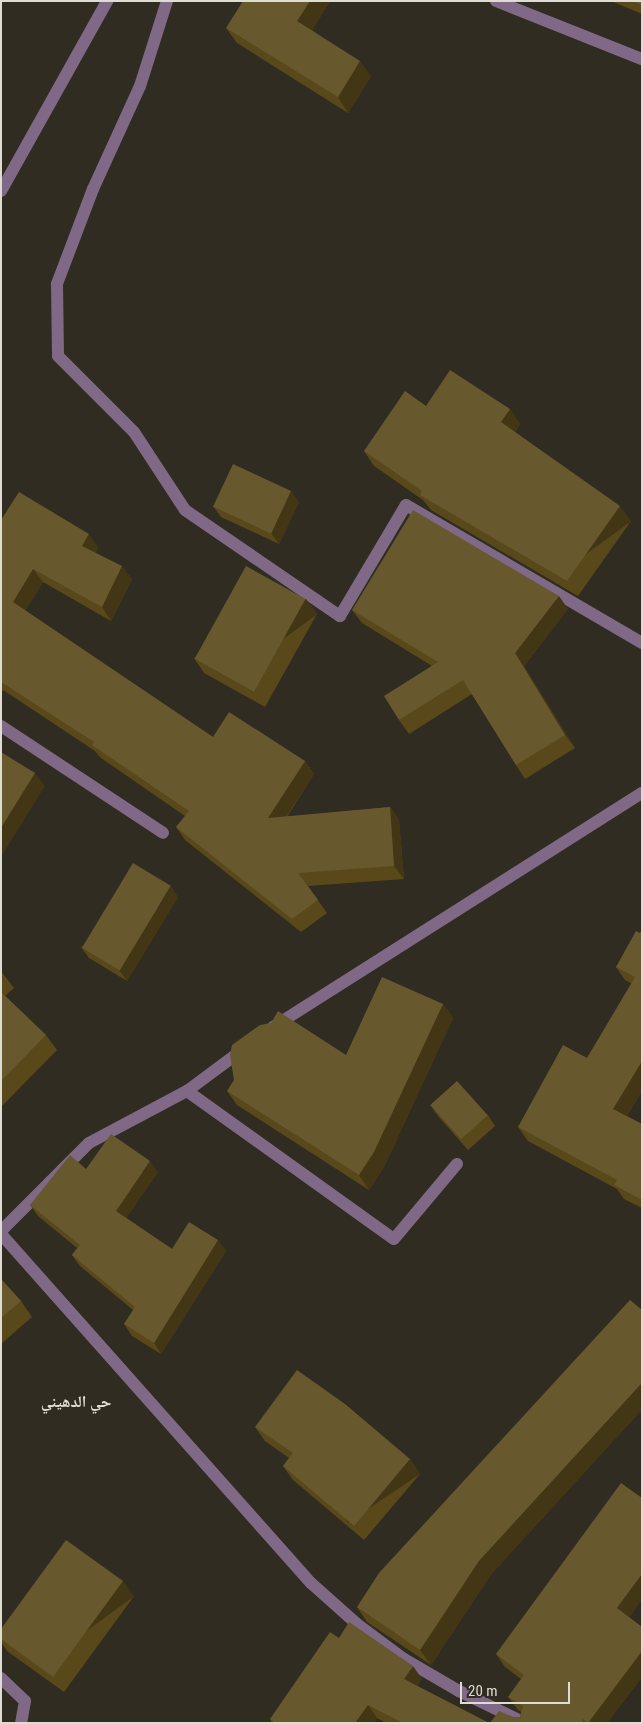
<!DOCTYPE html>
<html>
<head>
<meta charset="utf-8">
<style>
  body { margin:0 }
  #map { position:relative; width:643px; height:1724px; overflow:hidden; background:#312c21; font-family:"Roboto Condensed","Noto Naskh Arabic",sans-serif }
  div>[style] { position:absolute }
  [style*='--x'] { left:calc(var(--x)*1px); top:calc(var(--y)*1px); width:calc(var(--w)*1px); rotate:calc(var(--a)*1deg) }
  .minor>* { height:12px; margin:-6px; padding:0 6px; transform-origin:6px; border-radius:6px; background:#806986 }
  .wall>* { inset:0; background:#58481a }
  .shaded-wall>* { inset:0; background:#423614; transform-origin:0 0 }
  .building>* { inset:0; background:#67582e; transform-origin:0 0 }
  span { translate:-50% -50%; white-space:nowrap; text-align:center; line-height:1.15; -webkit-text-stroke:4px #312c21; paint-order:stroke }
  .neighbourhood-label { font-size:16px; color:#dfdcd4; font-weight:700 }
  .frame { position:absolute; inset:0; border:2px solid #dfdcd4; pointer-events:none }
  .scale { position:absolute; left:460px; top:1682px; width:110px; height:22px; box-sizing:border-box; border:2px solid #dfdcd4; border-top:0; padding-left:6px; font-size:15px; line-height:18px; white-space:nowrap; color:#dfdcd4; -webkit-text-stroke:4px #312c21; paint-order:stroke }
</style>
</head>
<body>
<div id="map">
  <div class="minor">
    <i style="--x:167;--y:1;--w:89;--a:107.6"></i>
    <i style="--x:140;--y:86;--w:113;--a:114.5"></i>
    <i style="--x:93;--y:189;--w:102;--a:110.8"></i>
    <i style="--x:57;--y:284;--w:72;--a:89.2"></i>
    <i style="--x:58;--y:356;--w:107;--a:45"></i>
    <i style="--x:134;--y:432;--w:93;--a:56.8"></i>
    <i style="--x:185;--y:510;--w:188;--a:34.4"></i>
    <i style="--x:340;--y:616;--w:129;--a:-59.3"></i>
    <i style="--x:406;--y:505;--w:273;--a:30.3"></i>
    <i style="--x:496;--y:1;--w:157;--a:21.7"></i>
    <i style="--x:1;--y:191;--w:218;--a:-60.8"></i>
    <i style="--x:1;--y:726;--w:194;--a:33.4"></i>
    <i style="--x:273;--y:1027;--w:437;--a:-32.4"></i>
    <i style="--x:187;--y:1091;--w:254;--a:35.6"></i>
    <i style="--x:394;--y:1239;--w:98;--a:-50"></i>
    <i style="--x:1;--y:1231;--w:124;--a:-45"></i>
    <i style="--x:89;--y:1143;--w:111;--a:-28"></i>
    <i style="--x:187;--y:1091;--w:72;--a:-36.6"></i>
    <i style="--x:1;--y:1234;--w:467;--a:48.4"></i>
    <i style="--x:311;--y:1583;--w:62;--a:41.7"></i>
    <i style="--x:357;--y:1624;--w:59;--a:36.7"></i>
    <i style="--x:404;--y:1659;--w:64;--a:30.2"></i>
    <i style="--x:459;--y:1691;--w:73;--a:25.9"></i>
    <i style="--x:1;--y:1678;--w:33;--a:44"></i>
    <i style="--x:25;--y:1701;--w:22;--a:100"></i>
  </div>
  <div class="wall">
    <i style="clip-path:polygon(330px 1px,312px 30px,371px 76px,348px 113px,237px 43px,226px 28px)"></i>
    <i style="clip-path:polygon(611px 1px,642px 1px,642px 14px)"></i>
    <i style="clip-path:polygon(426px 406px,510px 409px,520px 424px,515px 432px,631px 521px,578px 596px,431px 510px,423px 500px,374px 466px,364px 451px)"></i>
    <i style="clip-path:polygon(299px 502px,279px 544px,221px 517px,213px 506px)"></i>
    <i style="clip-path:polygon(1px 520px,98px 547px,95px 553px,132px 579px,111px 621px,43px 582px,25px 611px,213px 737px,305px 761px,314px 774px,287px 817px,390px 807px,399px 820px,404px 879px,308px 886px,327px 913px,301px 932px,185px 840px,176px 827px,185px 816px,101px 758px,95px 751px,3px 690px,1px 694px)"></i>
    <i style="clip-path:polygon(306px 599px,317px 614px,265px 707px,204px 673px,194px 658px)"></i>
    <i style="clip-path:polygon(568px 609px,524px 666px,575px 748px,525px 779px,516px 765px,472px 694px,409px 734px,399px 720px,432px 666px,362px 623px,352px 610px)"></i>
    <i style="clip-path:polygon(178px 897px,127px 981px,89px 958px,81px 947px)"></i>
    <i style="clip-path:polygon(642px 930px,642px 1091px,627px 1116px,642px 1124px,642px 1208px,624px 1199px,617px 1189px,528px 1141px,518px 1127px,587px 1058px,632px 984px,625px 980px,616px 967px)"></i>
    <i style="clip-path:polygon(1px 971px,14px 988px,5px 996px,46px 1035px,57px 1050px,1px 1107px)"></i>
    <i style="clip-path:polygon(443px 1004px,453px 1018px,384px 1167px,369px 1190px,237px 1105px,227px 1091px,346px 1055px)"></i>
    <i style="clip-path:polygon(430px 1105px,488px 1115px,495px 1126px,468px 1150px,438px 1116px)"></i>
    <i style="clip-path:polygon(86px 1169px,158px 1172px,126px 1218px,172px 1249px,218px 1240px,226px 1251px,161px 1354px,132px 1336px,124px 1324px,133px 1310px,80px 1266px,72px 1255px,77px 1248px,38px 1216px,30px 1205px)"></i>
    <i style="clip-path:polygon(1px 1279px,21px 1301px,32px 1317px,1px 1344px)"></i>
    <i style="clip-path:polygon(255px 1427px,410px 1459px,420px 1474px,364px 1540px,293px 1480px,283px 1466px,289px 1458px,265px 1441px)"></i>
    <i style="clip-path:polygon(490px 1576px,431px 1665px,367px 1622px,357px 1607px)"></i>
    <i style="clip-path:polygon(134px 1596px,64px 1692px,7px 1651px,1px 1642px,1px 1639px)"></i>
    <i style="clip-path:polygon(629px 1617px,642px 1627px,642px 1677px,607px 1723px,490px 1723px,513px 1717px,520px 1717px,521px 1712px,518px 1710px,508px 1697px,521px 1679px,505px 1667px,496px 1654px)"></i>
    <i style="clip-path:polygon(339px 1638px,422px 1679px,417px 1686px,489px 1723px,386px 1723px,377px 1718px,374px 1723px,272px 1723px,270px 1719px)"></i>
  </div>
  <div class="shaded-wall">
    <i style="clip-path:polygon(310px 1px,330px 1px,308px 36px,297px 21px)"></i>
    <i style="clip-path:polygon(360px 61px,371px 76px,348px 113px,338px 97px)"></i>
    <i style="clip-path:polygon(510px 409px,520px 424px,511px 437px,501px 422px)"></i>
    <i style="clip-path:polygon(291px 491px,299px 502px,279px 544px,271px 533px)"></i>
    <i style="left:620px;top:506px;width:19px;height:92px;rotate:54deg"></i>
    <i style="clip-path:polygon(89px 534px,98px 547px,91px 559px,82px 546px)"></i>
    <i style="clip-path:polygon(122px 566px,132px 579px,111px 621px,102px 607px)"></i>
    <i style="clip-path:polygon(33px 569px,43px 582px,22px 616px,13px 602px)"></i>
    <i style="clip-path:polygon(559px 596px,568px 609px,524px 666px,575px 748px,565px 735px,515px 653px)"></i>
    <i style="left:306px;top:599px;width:19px;height:107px;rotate:54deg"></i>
    <i style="clip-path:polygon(305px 761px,314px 774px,277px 831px,268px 818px)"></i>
    <i style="clip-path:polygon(35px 773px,45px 786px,1px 857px,1px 828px)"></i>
    <i style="clip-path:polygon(390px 807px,399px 820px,404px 879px,394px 866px)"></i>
    <i style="clip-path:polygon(171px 886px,178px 897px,127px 981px,119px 970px)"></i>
    <i style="clip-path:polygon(443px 1004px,453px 1018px,384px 1167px,369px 1190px,359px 1175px)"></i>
    <i style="clip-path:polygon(642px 1061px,642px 1091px,623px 1123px,613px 1109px)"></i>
    <i style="clip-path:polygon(150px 1161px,158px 1172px,123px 1222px,116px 1211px)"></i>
    <i style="clip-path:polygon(218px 1240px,226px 1251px,161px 1354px,154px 1343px)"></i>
    <i style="clip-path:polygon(642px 1383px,642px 1410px,490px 1576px,431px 1665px,420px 1650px,479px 1561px)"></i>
    <i style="left:410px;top:1459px;width:18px;height:87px;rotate:56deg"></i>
    <i style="clip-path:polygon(642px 1574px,642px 1600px,627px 1621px,617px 1608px)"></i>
    <i style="left:123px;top:1581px;width:19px;height:119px;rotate:54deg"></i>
    <i style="clip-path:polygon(642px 1651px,642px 1677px,607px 1723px,588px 1723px)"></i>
    <i style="clip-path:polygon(413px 1666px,422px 1679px,413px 1692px,404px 1679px)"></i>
    <i style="clip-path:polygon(368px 1705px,377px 1718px,374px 1723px,355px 1723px)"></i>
  </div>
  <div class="building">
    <i style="clip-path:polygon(243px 1px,310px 1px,297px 21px,360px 61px,338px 97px,226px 28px)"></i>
    <i style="clip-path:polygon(632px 1px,642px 1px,642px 5px)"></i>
    <i style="clip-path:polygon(450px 370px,510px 409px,501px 422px,620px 506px,567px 581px,420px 495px,422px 491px,364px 451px,405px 391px,426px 406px)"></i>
    <i style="left:233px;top:464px;width:64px;height:47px;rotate:25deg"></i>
    <i style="clip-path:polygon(19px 492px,89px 534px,82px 546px,122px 566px,102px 607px,33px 569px,13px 602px,213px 737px,229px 712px,305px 761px,268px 818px,390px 807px,394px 866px,298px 873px,318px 900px,292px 919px,176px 827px,189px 811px,92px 745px,94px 742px,1px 682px,1px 520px)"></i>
    <i style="clip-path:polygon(413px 510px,559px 596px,515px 653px,565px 735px,516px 765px,463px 680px,399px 720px,384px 696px,438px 662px,352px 610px)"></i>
    <i style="left:246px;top:566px;width:68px;height:106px;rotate:29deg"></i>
    <i style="clip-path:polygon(1px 752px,35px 773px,1px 828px)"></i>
    <i style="left:133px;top:863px;width:44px;height:99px;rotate:31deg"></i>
    <i style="clip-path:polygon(642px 930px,642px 1061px,613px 1109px,642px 1124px,642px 1200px,614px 1185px,617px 1180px,518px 1127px,563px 1045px,587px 1058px,635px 977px,616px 967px,636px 931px,640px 933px)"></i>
    <i style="clip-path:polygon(382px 977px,443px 1004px,374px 1152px,359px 1175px,227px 1091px,234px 1080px,230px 1055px,232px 1045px,260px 1025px,271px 1023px,278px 1011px,346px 1055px)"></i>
    <i style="clip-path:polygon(1px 992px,46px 1035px,1px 1081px)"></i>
    <i style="left:457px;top:1081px;width:46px;height:36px;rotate:48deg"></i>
    <i style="clip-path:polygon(111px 1134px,150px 1161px,116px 1211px,172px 1249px,189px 1222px,218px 1240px,154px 1343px,124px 1324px,135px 1307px,72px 1255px,80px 1245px,30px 1205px,70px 1155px,86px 1169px)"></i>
    <i style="clip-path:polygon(1px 1279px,21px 1301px,1px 1318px)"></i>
    <i style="clip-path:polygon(630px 1300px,642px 1310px,642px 1383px,479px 1561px,420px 1650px,357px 1607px,379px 1573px)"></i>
    <i style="clip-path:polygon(297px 1370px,345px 1404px,410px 1459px,354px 1526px,283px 1466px,293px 1453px,255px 1427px)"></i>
    <i style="clip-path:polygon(621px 1483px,642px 1498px,642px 1574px,617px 1608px,642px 1627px,642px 1651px,588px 1723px,583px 1719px,581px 1723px,490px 1723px,499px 1711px,513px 1717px,520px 1717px,523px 1706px,508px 1697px,524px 1675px,496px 1654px)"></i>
    <i style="clip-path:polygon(66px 1540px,123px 1581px,53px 1677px,1px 1639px,1px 1629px)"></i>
    <i style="clip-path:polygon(349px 1622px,413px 1666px,404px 1679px,489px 1723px,403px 1723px,368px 1705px,355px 1723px,275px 1723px,270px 1719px,330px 1632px,339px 1638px)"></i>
  </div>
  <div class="neighbourhood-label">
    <span style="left:76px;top:1402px">حي الدهيني</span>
  </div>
  <div class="frame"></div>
  <div class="scale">20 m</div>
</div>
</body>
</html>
